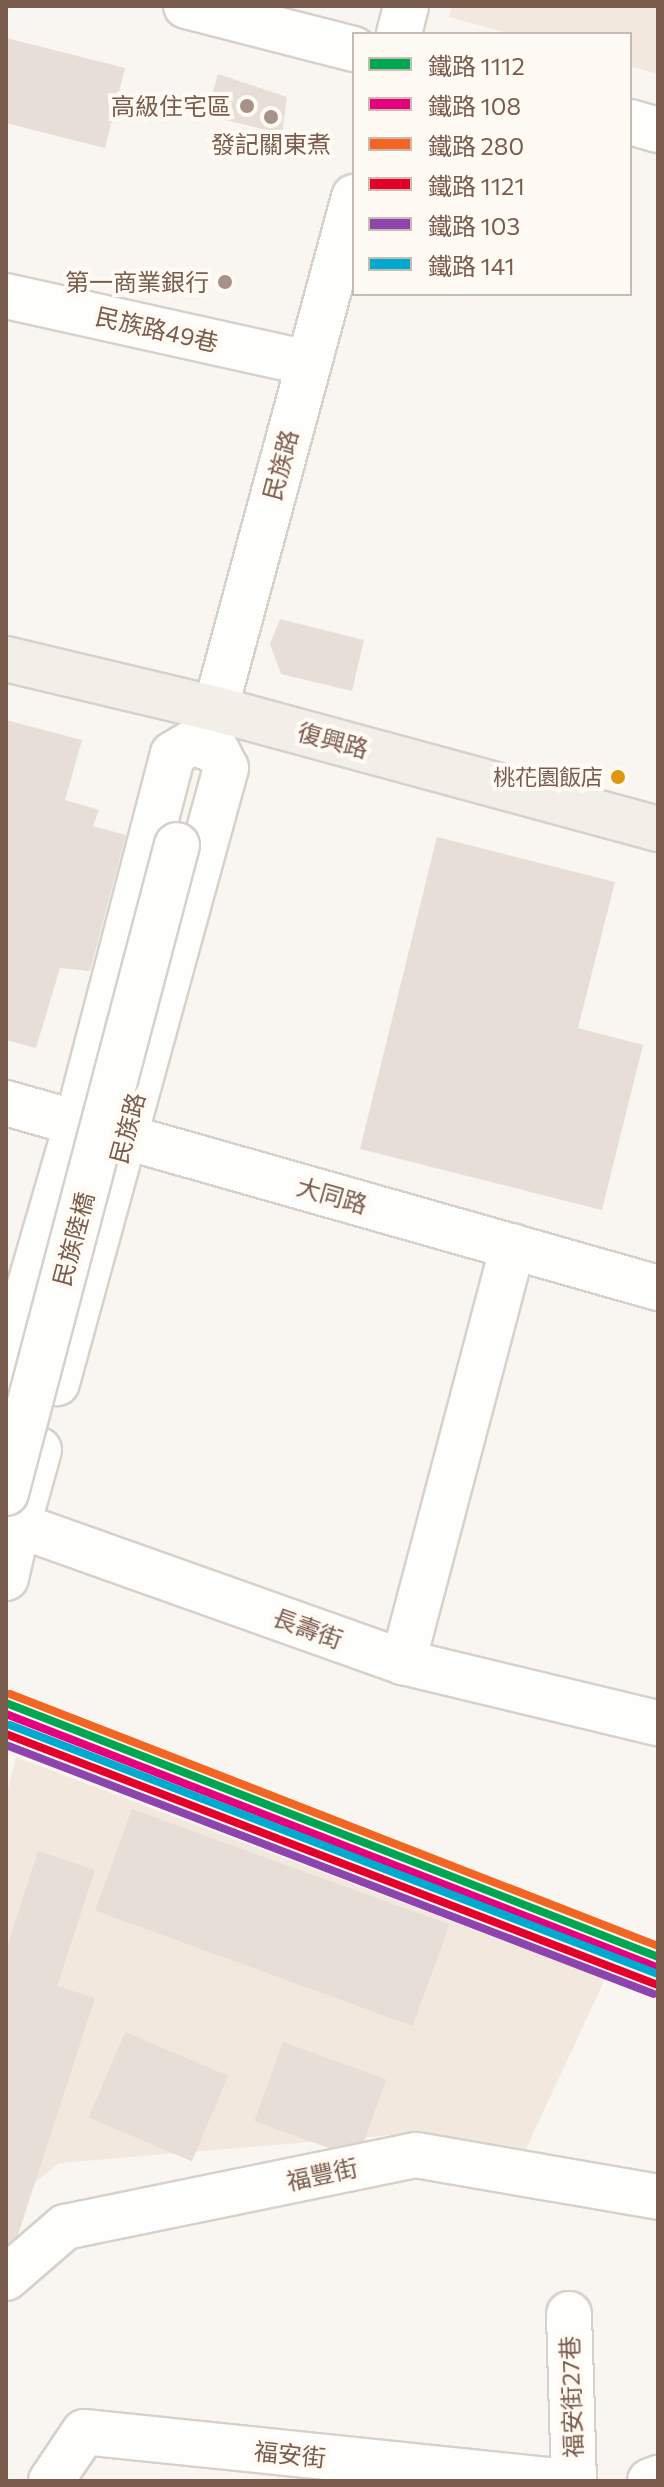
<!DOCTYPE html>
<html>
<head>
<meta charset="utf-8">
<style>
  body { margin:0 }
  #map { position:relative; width:664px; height:2487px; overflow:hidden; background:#f9f5f0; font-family:Commissioner,"Noto Sans TC",sans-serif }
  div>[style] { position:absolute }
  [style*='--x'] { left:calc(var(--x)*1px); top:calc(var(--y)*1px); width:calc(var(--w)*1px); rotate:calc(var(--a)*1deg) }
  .residential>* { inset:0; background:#f2e8de }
  .building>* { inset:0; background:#e6ded7; transform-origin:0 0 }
  .roads { filter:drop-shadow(2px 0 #d7d1cb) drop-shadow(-2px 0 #d7d1cb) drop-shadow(0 2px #d7d1cb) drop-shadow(0 -2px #d7d1cb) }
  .minor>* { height:44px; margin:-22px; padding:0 22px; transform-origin:22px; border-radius:22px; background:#fefefd }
  .major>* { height:44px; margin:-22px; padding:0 22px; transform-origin:22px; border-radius:22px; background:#f3eee8 }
  .bridges { filter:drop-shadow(2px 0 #d7d1cb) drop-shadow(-2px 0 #d7d1cb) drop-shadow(0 2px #d7d1cb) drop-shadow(0 -2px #d7d1cb) }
  .minor-bridge>* { height:44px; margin:-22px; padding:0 22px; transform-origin:22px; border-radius:22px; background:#fefefd }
  .rail-1>* { height:8px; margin:-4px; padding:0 4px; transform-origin:4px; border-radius:4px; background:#00a651 }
  .rail-2>* { height:8px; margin:-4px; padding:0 4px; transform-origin:4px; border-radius:4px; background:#e5007d }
  .rail-3>* { height:8px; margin:-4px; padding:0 4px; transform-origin:4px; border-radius:4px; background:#f26522 }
  .rail-4>* { height:8px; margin:-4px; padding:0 4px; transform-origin:4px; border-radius:4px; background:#e4002b }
  .rail-5>* { height:8px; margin:-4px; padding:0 4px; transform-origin:4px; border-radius:4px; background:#8e44ad }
  .rail-6>* { height:8px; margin:-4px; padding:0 4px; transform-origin:4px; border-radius:4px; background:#00a9ce }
  .dots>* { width:22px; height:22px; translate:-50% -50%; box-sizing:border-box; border:4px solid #fffaf3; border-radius:50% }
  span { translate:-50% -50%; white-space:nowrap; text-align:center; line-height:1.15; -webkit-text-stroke:8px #fffaf3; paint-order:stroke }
  .bus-label { font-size:22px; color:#7a5c4d }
  .right { translate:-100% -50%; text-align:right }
  .poi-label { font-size:24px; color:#7a5c4d }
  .street-label { font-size:24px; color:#7a5c4d }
  .frame { position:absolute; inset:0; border:8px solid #7a5c4d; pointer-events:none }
  .legend { position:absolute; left:352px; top:32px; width:280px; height:264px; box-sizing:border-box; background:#fffaf3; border:2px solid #cabbb1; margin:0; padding:10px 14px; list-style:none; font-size:24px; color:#7a5c4d }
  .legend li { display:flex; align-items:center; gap:16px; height:40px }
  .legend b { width:40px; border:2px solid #cabbb1 }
</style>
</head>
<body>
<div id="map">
  <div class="residential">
    <i style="clip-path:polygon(452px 6px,658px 6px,658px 74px,630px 66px,630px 34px,511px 34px,449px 17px)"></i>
    <i style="clip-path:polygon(16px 1757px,605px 1979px,525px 2151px,417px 2133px,59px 2163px,6px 2206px,6px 1797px)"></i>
  </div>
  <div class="building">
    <i style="clip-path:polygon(6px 38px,125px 68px,105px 148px,6px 123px)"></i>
    <i style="clip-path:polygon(218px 74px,287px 97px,282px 134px,206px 115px)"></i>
    <i style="clip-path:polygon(280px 619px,364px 640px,352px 691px,281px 674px,270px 644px)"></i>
    <i style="clip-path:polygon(6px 720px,82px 740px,65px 800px,99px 810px,93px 826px,126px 835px,90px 971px,60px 968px,36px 1048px,6px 1040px)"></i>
    <i style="clip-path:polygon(437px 837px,615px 882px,578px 1028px,643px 1045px,602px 1210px,360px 1149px)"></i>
    <i style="left:132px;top:1809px;width:338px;height:108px;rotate:20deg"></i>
    <i style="clip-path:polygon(38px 1851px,95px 1870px,57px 1986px,95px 1998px,14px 2247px,6px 2244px,6px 1950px)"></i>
    <i style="left:125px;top:2032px;width:112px;height:93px;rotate:23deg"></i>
    <i style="left:283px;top:2042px;width:110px;height:84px;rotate:20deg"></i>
  </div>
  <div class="roads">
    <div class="minor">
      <i style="--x:186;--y:6;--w:173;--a:14.4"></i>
      <i style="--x:399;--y:34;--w:29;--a:-76"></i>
      <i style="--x:630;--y:122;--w:29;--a:16"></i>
      <i style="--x:6;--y:296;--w:308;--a:12.5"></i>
      <i style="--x:205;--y:747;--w:570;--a:-74.84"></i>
      <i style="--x:6;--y:1103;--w:678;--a:15.84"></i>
      <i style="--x:6;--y:1367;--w:255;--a:-73.8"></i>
      <i style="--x:77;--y:1122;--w:380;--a:-75.4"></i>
      <i style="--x:173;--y:754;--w:41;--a:-31"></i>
      <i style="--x:208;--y:733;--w:39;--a:63"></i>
      <i style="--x:226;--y:768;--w:638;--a:105.37"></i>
      <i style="--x:18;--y:1525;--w:78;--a:-74.4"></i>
      <i style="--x:6;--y:1578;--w:54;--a:-77.2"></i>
      <i style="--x:18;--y:1525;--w:409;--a:19.6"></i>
      <i style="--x:403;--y:1662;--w:262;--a:13.5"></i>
      <i style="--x:403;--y:1662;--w:430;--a:-75.2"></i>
      <i style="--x:6;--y:2278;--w:78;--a:-40.8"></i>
      <i style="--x:65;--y:2227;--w:358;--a:-11.6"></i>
      <i style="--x:416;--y:2155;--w:246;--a:9.8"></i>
      <i style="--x:569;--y:2314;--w:167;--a:88.3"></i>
      <i style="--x:51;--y:2481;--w:59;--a:-56"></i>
      <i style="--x:84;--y:2432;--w:475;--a:5.9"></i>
      <i style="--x:650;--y:2481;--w:9;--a:-21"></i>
    </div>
    <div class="major">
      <i style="--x:6;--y:659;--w:216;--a:13.4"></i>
      <i style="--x:216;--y:709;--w:458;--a:15.2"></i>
    </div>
  </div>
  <div class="bridges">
    <div class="minor-bridge">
      <i style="--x:6;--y:1493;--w:670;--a:-75.22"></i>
    </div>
  </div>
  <div class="rail-1">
    <i style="--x:6;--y:1703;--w:700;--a:21.28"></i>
  </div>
  <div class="rail-2">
    <i style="--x:6;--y:1714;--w:695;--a:21.25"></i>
  </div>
  <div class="rail-3">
    <i style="--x:10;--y:1694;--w:695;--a:21.25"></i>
  </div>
  <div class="rail-4">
    <i style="--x:6;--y:1734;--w:699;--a:21.06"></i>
  </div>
  <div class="rail-5">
    <i style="--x:6;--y:1745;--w:694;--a:21.02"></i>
  </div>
  <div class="rail-6">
    <i style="--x:10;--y:1725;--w:694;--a:21.02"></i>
  </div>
  <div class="dots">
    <i style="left:247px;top:106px;background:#a69286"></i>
    <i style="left:271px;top:117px;background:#a69286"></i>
    <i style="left:225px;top:282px;background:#a69286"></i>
    <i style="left:618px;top:777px;background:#de970f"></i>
  </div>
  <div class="bus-label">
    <span class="right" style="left:603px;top:777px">桃花園飯店</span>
  </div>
  <div class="poi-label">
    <span class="right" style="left:231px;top:106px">高級住宅區</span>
    <span style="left:271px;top:144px">發記關東煮</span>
    <span class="right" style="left:209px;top:282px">第一商業銀行</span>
  </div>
  <div class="street-label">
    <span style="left:157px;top:329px;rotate:13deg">民族路49巷</span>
    <span style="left:280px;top:465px;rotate:-75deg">民族路</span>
    <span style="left:333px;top:740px;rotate:15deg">復興路</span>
    <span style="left:127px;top:1128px;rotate:-75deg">民族路</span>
    <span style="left:332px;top:1195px;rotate:16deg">大同路</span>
    <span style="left:73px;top:1239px;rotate:-75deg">民族陸橋</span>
    <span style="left:308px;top:1628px;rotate:20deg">長壽街</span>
    <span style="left:322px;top:2174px;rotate:-12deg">福豐街</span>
    <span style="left:571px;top:2397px;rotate:-92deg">福安街27巷</span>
    <span style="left:290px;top:2454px;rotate:6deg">福安街</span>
  </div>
  <div class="frame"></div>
  <ul class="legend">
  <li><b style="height:10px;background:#00a651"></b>鐵路 1112</li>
  <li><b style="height:10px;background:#e5007d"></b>鐵路 108</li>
  <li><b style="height:10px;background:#f26522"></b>鐵路 280</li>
  <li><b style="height:10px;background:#e4002b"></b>鐵路 1121</li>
  <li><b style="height:10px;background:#8e44ad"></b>鐵路 103</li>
  <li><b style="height:10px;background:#00a9ce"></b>鐵路 141</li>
  </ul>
</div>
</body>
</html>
